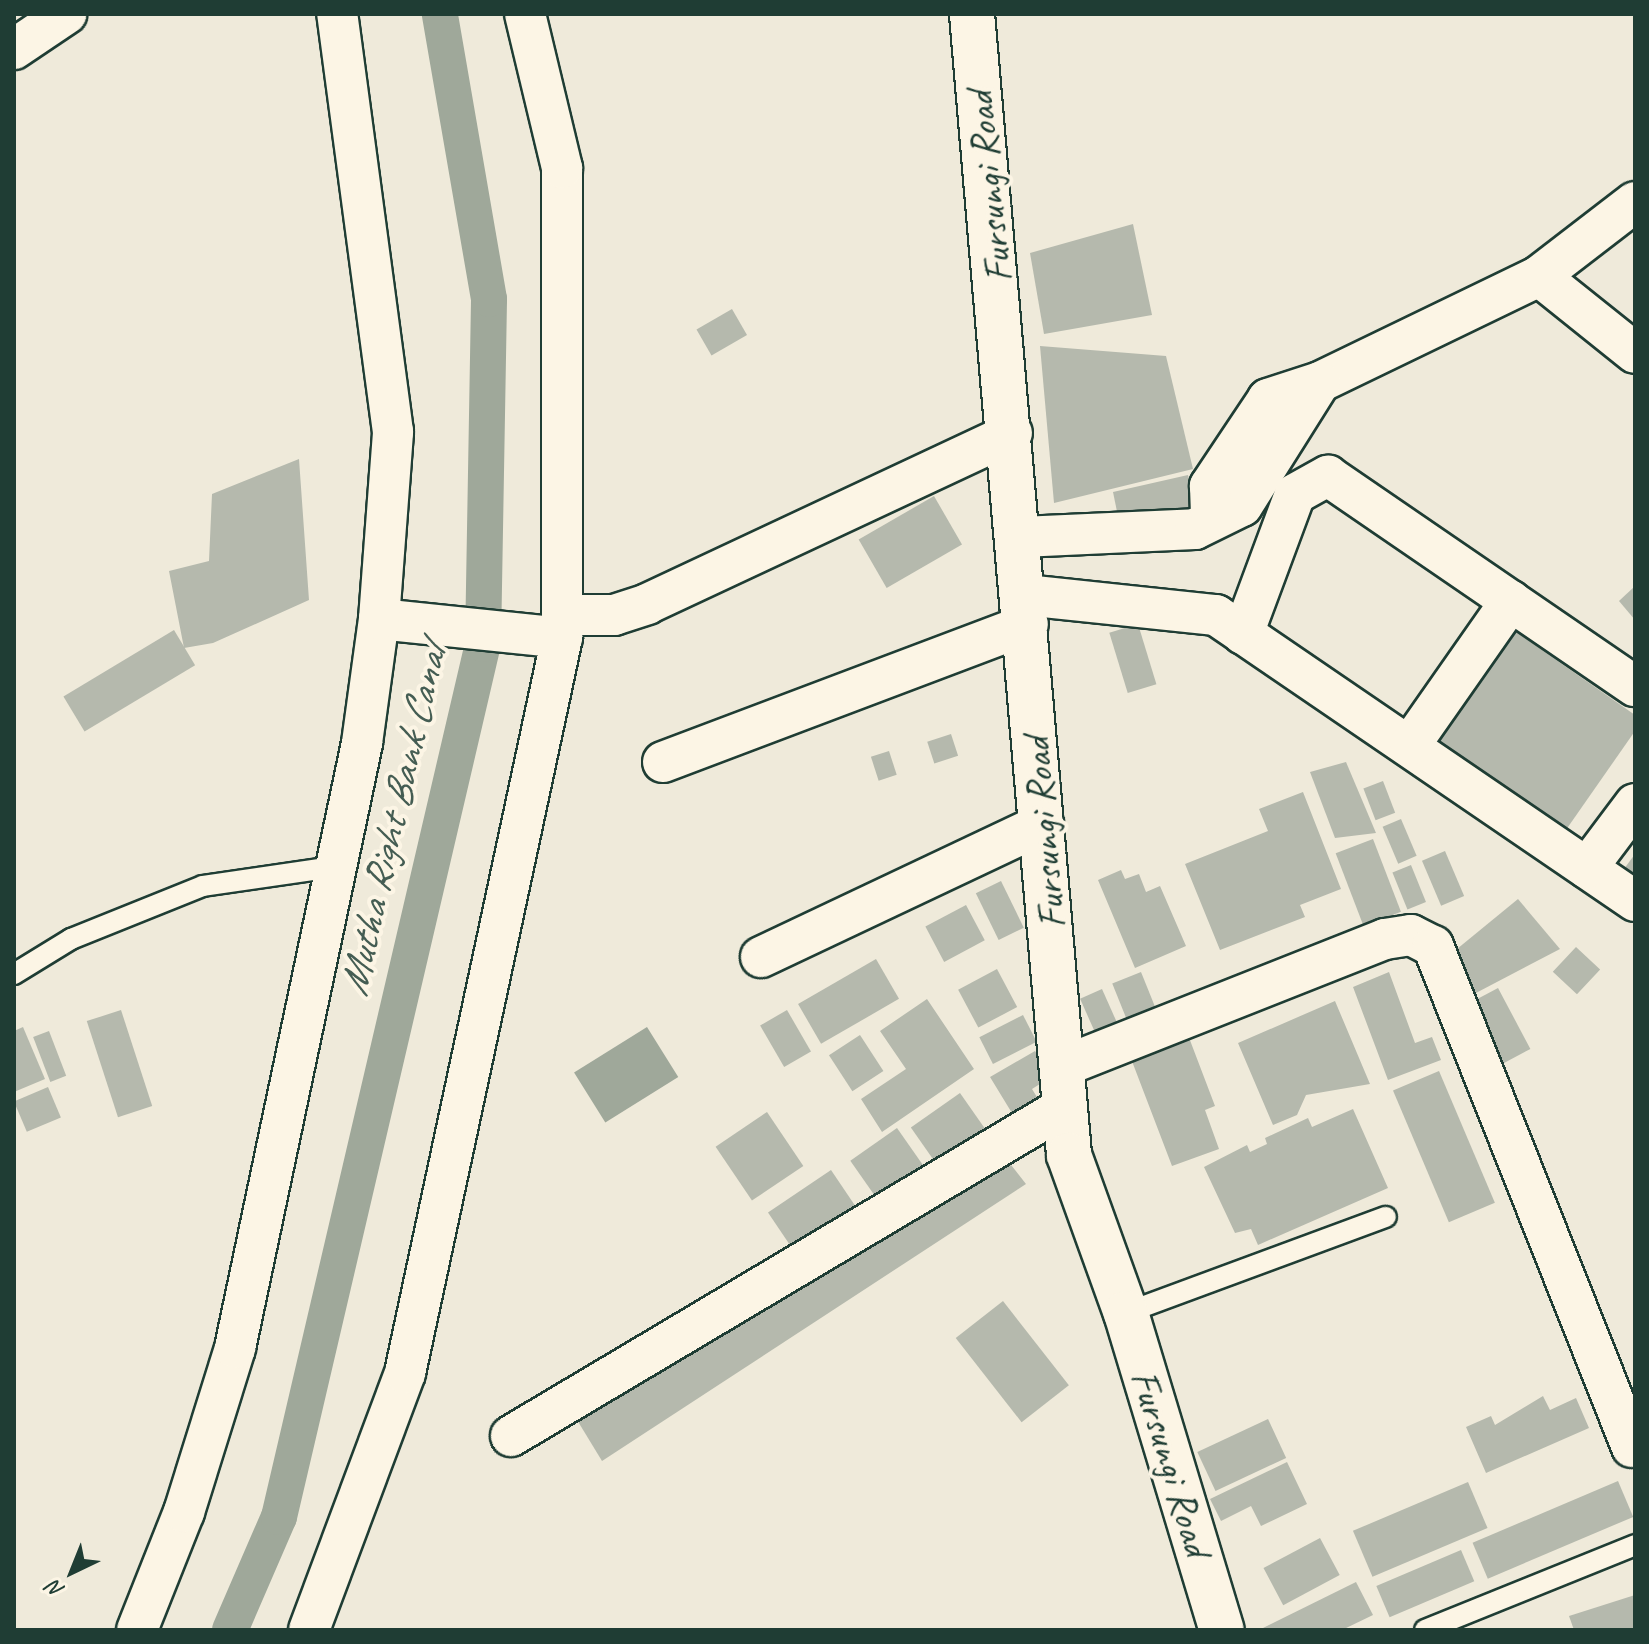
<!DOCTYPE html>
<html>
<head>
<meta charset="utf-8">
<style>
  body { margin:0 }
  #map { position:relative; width:1649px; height:1644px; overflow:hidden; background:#efeada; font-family:Caveat,sans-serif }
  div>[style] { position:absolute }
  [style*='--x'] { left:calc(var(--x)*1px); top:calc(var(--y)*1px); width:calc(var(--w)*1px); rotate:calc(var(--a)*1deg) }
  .water>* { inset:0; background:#9fa89a; transform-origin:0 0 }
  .canal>* { height:36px; margin:-18px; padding:0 18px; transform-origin:18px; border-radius:18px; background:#9fa89a }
  .building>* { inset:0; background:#b5b9ad; transform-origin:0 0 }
  .roads { filter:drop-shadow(2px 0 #1f3d34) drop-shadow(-2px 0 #1f3d34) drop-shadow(0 2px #1f3d34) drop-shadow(0 -2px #1f3d34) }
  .lane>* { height:20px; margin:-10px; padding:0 10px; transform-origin:10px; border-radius:10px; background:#fcf5e5 }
  .street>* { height:40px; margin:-20px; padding:0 20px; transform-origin:20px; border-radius:20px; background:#fcf5e5 }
  .secondary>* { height:44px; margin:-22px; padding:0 22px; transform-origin:22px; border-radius:22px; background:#fcf5e5 }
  span { translate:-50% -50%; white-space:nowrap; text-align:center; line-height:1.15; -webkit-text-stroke:8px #fcf5e5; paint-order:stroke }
  .street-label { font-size:40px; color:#1f3d34 }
  .water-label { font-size:42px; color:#455d53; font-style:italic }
  .frame { position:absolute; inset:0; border:16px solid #1f3d34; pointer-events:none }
  .north { position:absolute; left:32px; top:1532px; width:80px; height:80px; -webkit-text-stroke:6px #fcf5e5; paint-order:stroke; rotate:223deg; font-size:22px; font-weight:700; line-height:32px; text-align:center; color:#1f3d34 }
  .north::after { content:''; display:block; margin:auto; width:28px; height:36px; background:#1f3d34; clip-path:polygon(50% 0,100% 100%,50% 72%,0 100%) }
</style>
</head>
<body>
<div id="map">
  <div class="water">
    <i style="left:647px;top:1027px;width:59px;height:86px;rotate:58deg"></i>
  </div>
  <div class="canal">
    <i style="--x:230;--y:1630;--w:123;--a:-66.6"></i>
    <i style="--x:279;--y:1517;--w:897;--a:-76.85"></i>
    <i style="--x:483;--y:644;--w:345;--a:-89"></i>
    <i style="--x:489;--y:299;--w:289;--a:-99.8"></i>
  </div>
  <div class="building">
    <i style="clip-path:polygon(1133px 224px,1152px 315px,1044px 334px,1030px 253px)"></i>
    <i style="left:732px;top:309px;width:30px;height:41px;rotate:60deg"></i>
    <i style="clip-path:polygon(1040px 346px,1166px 356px,1193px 469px,1054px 503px)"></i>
    <i style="clip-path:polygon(299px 459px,309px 600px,213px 643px,184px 648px,169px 571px,209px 561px,212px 494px)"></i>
    <i style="clip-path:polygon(1188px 475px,1199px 523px,1121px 531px,1113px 492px)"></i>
    <i style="left:934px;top:496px;width:56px;height:87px;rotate:60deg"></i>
    <i style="clip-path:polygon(1635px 586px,1635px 620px,1619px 601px)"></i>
    <i style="left:1138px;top:624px;width:63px;height:30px;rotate:73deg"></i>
    <i style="left:174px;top:630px;width:41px;height:129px;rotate:59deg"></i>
    <i style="clip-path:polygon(1516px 632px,1635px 715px,1635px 731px,1561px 837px,1434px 749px)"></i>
    <i style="left:951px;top:734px;width:23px;height:25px;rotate:72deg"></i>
    <i style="left:889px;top:751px;width:25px;height:19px;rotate:72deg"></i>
    <i style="clip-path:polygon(1346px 762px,1376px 833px,1335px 838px,1310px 772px)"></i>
    <i style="left:1383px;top:781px;width:34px;height:21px;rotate:69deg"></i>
    <i style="clip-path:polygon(1303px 792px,1341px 889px,1300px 905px,1305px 917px,1220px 950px,1185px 864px,1268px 831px,1259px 809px)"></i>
    <i style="left:1401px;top:819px;width:40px;height:20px;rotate:67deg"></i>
    <i style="left:1373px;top:839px;width:78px;height:40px;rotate:69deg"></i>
    <i style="left:1445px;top:851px;width:49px;height:25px;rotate:67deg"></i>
    <i style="clip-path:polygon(1635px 854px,1635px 882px,1621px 873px)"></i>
    <i style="left:1411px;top:865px;width:40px;height:20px;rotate:68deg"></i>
    <i style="clip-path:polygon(1121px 870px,1125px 879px,1139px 874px,1146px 892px,1160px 886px,1186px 946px,1135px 968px,1098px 880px)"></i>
    <i style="left:1001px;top:881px;width:52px;height:28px;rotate:64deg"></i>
    <i style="clip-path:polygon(1518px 899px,1560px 949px,1474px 994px,1446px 958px)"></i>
    <i style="left:966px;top:905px;width:40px;height:46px;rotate:62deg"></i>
    <i style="left:1576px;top:947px;width:33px;height:34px;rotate:43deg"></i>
    <i style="left:876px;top:959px;width:46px;height:90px;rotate:60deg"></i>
    <i style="left:997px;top:969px;width:43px;height:44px;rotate:62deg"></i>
    <i style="left:1141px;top:972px;width:42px;height:31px;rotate:68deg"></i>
    <i style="clip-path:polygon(1389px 972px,1415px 1043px,1432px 1037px,1441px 1060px,1388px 1080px,1353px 987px)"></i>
    <i style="left:1498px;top:988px;width:69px;height:33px;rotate:62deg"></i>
    <i style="left:1102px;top:989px;width:42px;height:24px;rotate:66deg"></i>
    <i style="clip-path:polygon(927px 999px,974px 1069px,882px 1132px,861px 1099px,906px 1069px,880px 1031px)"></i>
    <i style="clip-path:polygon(1335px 1001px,1370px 1084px,1306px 1095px,1297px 1115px,1273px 1125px,1238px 1043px)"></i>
    <i style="left:121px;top:1010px;width:101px;height:36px;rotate:72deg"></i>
    <i style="left:787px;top:1010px;width:48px;height:31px;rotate:60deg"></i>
    <i style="left:1023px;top:1015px;width:30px;height:49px;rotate:63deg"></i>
    <i style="clip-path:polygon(23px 1027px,45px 1079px,14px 1092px,14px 1031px)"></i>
    <i style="left:49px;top:1031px;width:48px;height:17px;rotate:69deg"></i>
    <i style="left:860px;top:1035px;width:43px;height:37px;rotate:57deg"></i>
    <i style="clip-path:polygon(1188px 1035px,1215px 1106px,1205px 1110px,1219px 1149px,1172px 1166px,1130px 1056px)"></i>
    <i style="clip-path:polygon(1035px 1051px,1051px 1077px,1032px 1089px,1040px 1102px,1015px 1118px,990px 1077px)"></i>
    <i style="left:1439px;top:1071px;width:143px;height:50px;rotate:67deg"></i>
    <i style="left:48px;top:1087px;width:33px;height:37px;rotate:67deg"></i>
    <i style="left:960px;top:1093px;width:47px;height:60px;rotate:55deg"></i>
    <i style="clip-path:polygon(1353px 1109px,1388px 1188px,1258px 1245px,1251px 1229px,1235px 1233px,1204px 1167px,1247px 1145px,1250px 1152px,1267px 1144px,1265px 1138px,1308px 1118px,1312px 1127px)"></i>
    <i style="left:767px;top:1112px;width:65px;height:62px;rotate:56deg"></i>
    <i style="left:897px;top:1128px;width:47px;height:57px;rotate:55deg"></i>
    <i style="clip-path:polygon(1004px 1156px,1026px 1184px,602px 1461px,574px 1415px)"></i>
    <i style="left:831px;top:1170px;width:48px;height:76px;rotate:56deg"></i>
    <i style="left:1003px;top:1301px;width:107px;height:60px;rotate:52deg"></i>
    <i style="clip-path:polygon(1543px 1396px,1550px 1410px,1576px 1398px,1589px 1428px,1486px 1473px,1466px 1427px,1491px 1416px,1495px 1425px)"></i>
    <i style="left:1268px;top:1419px;width:43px;height:78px;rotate:65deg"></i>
    <i style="clip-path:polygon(1287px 1462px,1307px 1504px,1261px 1526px,1251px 1506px,1221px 1521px,1210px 1499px)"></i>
    <i style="left:1618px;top:1481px;width:39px;height:158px;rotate:67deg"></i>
    <i style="left:1468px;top:1482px;width:50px;height:125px;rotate:67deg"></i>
    <i style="left:1320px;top:1538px;width:42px;height:64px;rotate:62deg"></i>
    <i style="left:1461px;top:1550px;width:34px;height:92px;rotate:67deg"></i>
    <i style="clip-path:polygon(1356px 1582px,1373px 1615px,1342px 1630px,1259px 1630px)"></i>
    <i style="clip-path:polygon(1635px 1595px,1635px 1630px,1574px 1630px,1569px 1616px)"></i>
  </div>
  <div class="roads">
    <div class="lane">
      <i style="--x:14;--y:974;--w:67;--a:-31.6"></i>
      <i style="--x:71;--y:939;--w:142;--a:-21.9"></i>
      <i style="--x:203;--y:886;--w:132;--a:-8.3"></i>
      <i style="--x:1126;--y:1313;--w:277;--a:-20.3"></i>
      <i style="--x:1425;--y:1630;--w:227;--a:-22"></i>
    </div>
    <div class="street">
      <i style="--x:14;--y:49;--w:63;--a:-33.9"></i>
      <i style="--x:1539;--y:276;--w:121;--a:-37.6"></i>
      <i style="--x:1320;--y:382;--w:243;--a:-25.8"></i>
      <i style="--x:1539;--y:276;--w:123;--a:38.7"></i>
      <i style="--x:1021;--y:537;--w:174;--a:-2.6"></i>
      <i style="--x:1195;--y:529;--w:52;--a:-26.1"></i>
      <i style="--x:1242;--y:506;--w:146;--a:-57.8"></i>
      <i style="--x:1320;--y:382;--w:55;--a:161.9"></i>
      <i style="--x:1268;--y:399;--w:105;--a:123.7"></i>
      <i style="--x:1210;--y:486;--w:31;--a:88"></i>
      <i style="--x:1025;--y:595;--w:192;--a:6"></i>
      <i style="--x:1216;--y:615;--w:507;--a:34.32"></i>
      <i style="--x:564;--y:615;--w:50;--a:0"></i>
      <i style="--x:614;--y:615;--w:35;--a:-18"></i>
      <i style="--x:647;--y:604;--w:403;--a:-25.1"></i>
      <i style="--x:379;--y:619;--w:184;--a:5.9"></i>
      <i style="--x:1243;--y:634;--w:149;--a:-69.6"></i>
      <i style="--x:1295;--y:494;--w:38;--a:-29"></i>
      <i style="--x:1328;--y:476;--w:372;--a:34.4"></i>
      <i style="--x:1410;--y:745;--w:176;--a:-55"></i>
      <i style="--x:663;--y:762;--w:390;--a:-20.7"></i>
      <i style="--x:1587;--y:868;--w:80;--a:-53.1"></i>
      <i style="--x:761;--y:957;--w:312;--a:-25.3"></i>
      <i style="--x:1064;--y:1066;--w:345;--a:-21.6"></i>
      <i style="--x:1385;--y:939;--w:26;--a:-9"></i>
      <i style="--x:1411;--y:935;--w:25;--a:27"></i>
      <i style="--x:1433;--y:946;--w:539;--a:68.34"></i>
      <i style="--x:511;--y:1436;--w:646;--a:-30.74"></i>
      <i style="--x:137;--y:1630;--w:127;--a:-68.3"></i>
      <i style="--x:184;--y:1512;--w:172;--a:-72.7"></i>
      <i style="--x:235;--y:1348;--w:618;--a:-78.14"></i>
      <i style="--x:362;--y:743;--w:125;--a:-82.2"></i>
      <i style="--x:379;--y:619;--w:188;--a:-85.7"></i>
      <i style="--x:393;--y:432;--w:422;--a:-97.6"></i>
      <i style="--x:309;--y:1630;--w:274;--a:-69.5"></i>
      <i style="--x:405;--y:1373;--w:753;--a:-77.96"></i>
      <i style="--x:562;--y:637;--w:469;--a:-90"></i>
      <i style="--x:562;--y:168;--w:158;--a:-103.5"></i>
    </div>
    <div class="secondary">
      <i style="--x:972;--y:14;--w:1145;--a:85.14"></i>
      <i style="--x:1069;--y:1155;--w:168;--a:70.2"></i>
      <i style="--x:1126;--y:1313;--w:331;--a:73.2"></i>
    </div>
  </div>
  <div class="street-label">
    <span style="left:989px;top:187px;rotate:-96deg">Fursungi Road</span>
    <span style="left:1044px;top:833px;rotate:-95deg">Fursungi Road</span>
    <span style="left:1171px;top:1463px;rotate:73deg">Fursungi Road</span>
  </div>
  <div class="water-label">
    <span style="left:393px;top:821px;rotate:-77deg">Mutha Right Bank Canal</span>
  </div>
  <div class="frame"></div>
  <div class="north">N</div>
</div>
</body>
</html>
